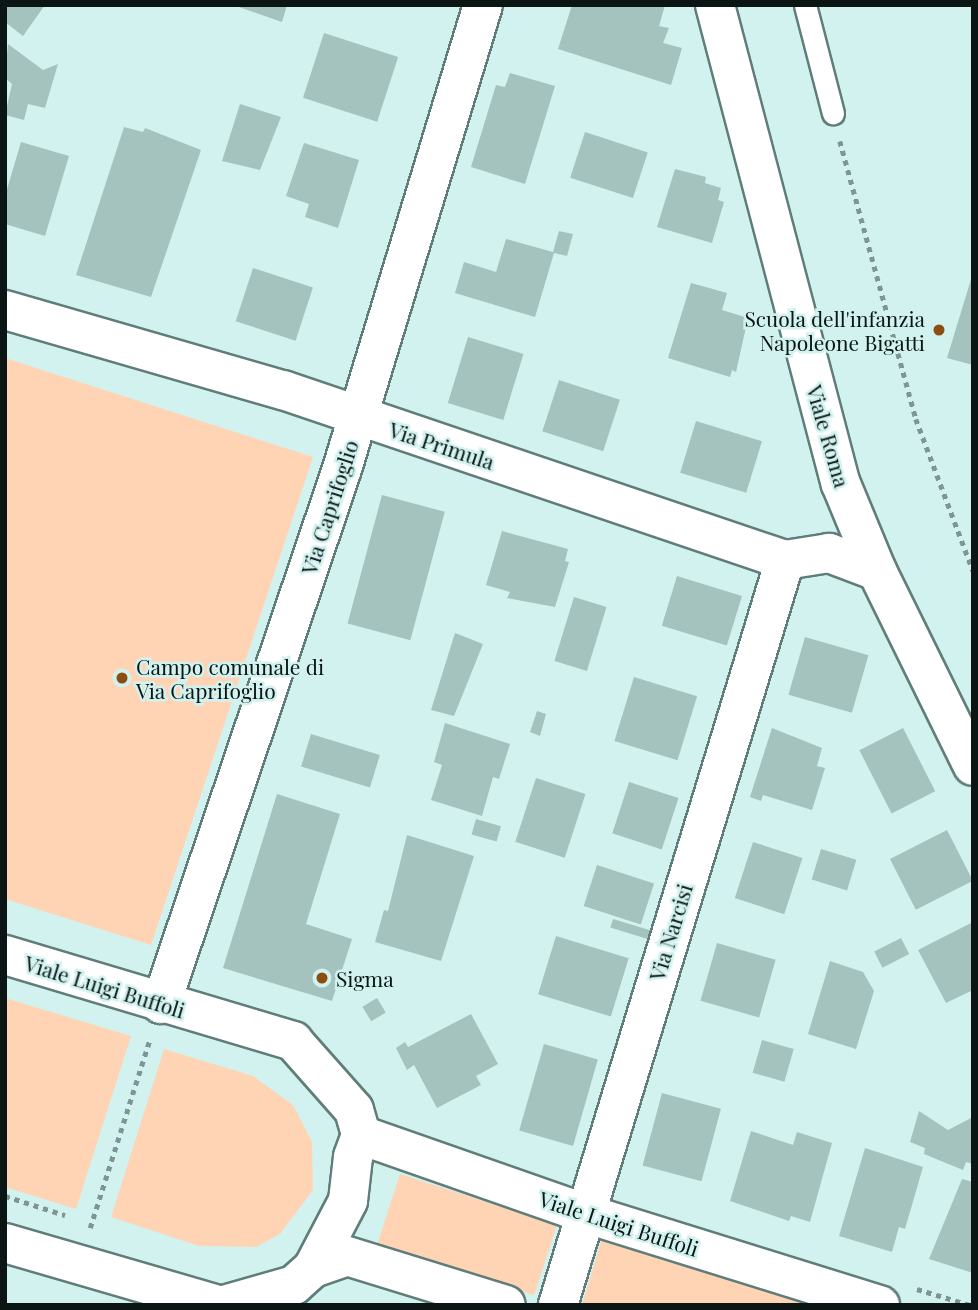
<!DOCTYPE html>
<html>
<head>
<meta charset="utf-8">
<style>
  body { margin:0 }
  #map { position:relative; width:978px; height:1310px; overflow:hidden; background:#d2f2ef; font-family:"Playfair Display",serif }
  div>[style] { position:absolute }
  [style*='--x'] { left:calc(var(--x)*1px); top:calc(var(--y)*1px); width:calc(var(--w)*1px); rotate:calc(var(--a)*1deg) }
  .green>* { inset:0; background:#fed4b4; transform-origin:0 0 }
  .building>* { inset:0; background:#a4c3bf; transform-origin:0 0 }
  .path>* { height:4.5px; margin-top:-2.25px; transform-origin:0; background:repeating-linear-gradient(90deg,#7e9593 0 5px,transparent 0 10px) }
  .roads { filter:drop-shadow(2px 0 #607d7a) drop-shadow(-2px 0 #607d7a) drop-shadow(0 2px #607d7a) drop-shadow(0 -2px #607d7a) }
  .service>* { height:21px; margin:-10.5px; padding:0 10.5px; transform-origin:10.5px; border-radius:10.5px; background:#fff }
  .minor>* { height:38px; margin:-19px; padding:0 19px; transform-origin:19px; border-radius:19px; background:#fff }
  .dots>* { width:19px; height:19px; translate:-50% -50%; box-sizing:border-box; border:4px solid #d2f2ef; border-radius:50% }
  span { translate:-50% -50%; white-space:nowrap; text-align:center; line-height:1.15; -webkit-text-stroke:5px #d2f2ef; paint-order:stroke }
  .poi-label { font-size:21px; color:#0a1514 }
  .right { translate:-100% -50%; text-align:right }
  .left { translate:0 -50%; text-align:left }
  .street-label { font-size:21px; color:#0a1514 }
  .frame { position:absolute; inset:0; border:7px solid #0a1514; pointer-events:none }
</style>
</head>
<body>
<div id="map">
  <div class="green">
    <i style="clip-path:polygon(5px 358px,313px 457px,151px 945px,5px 899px)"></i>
    <i style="clip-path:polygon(5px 998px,131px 1036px,76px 1209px,5px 1187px)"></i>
    <i style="clip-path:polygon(164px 1049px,253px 1076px,293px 1105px,312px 1142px,313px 1190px,280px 1234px,256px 1247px,199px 1246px,111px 1217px)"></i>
    <i style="left:400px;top:1174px;width:165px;height:74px;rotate:18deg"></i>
    <i style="clip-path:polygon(602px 1238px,821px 1305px,582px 1305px)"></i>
  </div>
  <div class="building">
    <i style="clip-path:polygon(5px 5px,45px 5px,23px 36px,5px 22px)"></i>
    <i style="clip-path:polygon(233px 5px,287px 5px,282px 22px)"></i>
    <i style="clip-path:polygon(572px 5px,665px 5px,659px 26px,669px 28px,663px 43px,682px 48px,671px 85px,558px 49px)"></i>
    <i style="left:324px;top:33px;width:78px;height:68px;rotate:18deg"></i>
    <i style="clip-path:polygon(8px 44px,43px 70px,58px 64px,45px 108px,28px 104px,24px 120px,5px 115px,12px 84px,5px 78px)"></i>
    <i style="clip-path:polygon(510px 73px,555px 86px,525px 184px,471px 167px,496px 85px,505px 87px)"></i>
    <i style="clip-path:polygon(240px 104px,281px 117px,260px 170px,222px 161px)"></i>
    <i style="clip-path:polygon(124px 127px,143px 132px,145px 128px,201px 150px,151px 297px,76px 275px)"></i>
    <i style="left:585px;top:132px;width:66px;height:48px;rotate:18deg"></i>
    <i style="clip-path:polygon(21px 142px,69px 156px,45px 236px,5px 224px,5px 196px)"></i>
    <i style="clip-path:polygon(304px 143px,359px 160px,338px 228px,305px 217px,309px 204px,286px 196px)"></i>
    <i style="clip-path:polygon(675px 169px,706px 177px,705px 183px,721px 188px,718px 200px,724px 202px,712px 243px,657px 227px)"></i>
    <i style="clip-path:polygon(559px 231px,573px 234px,567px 256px,554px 253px,535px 317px,455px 293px,464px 262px,496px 272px,506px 239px,553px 252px)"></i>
    <i style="left:253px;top:268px;width:63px;height:56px;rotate:18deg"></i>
    <i style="clip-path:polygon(972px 276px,973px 276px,973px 365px,947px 358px)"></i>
    <i style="clip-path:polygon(691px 283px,727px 293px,722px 310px,748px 318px,736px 372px,732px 370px,730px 377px,668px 358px)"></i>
    <i style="left:468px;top:337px;width:58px;height:69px;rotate:17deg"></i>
    <i style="left:559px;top:380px;width:64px;height:54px;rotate:18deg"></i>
    <i style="left:696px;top:421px;width:69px;height:54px;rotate:17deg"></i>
    <i style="left:382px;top:495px;width:65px;height:133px;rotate:15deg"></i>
    <i style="clip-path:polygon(502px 531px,568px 549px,565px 561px,569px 562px,555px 607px,507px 598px,510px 592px,486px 585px)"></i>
    <i style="left:677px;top:576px;width:68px;height:52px;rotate:17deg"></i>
    <i style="left:574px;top:597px;width:34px;height:67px;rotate:17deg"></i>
    <i style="clip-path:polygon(455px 633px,483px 644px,454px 716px,431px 710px)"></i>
    <i style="left:805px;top:637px;width:66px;height:60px;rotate:16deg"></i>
    <i style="left:634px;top:677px;width:66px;height:67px;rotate:17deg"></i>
    <i style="clip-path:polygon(537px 711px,546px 714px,540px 736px,530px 732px)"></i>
    <i style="clip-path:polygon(445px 723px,510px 744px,499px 779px,493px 777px,482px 816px,431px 800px,442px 765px,434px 762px)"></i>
    <i style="clip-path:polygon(772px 728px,822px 748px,817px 766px,825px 768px,812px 810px,763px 795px,761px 801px,750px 797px)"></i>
    <i style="left:903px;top:728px;width:71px;height:49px;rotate:63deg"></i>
    <i style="left:311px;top:734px;width:72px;height:34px;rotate:17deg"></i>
    <i style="left:536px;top:778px;width:52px;height:67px;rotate:18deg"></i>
    <i style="left:629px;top:782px;width:52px;height:54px;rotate:18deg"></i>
    <i style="clip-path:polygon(277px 794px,340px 814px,306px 924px,352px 939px,332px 1001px,223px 968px)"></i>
    <i style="left:476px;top:819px;width:26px;height:16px;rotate:16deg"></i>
    <i style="left:947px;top:830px;width:57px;height:64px;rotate:63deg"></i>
    <i style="clip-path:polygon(407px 835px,474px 856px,441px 961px,375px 942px,384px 910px,388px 911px)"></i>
    <i style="left:753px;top:842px;width:52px;height:59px;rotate:18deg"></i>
    <i style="left:821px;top:849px;width:37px;height:32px;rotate:17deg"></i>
    <i style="left:597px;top:865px;width:60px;height:43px;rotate:18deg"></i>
    <i style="left:613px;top:919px;width:44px;height:9px;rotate:17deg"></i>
    <i style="clip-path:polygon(973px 922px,973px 990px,946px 1003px,918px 950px)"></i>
    <i style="left:556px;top:936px;width:76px;height:61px;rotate:17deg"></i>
    <i style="left:901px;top:938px;width:18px;height:30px;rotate:63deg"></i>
    <i style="left:717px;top:943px;width:61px;height:60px;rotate:16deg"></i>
    <i style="clip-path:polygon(830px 961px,863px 972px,874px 991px,856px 1049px,808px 1034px)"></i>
    <i style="left:377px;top:998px;width:17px;height:17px;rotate:59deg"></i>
    <i style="clip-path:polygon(471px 1014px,498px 1064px,476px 1076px,481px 1085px,437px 1108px,414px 1065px,407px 1070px,396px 1048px,405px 1042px,408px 1047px)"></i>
    <i style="left:762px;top:1040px;width:33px;height:34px;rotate:16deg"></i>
    <i style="left:544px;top:1044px;width:56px;height:90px;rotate:16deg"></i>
    <i style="left:662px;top:1093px;width:61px;height:75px;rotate:15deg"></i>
    <i style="clip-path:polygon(919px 1111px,948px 1130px,973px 1117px,973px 1164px,966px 1162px,963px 1170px,924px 1154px,925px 1148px,910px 1142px)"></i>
    <i style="clip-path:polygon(751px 1131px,793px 1145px,797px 1132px,832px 1143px,810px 1222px,791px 1216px,789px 1221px,730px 1201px)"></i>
    <i style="clip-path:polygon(865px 1148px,923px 1167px,905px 1229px,899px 1227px,892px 1252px,839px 1236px)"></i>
    <i style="clip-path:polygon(962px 1179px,973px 1182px,973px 1273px,929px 1259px)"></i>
  </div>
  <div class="path">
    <i style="--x:840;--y:141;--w:288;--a:74.7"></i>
    <i style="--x:916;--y:419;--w:162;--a:69.4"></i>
    <i style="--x:5;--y:1196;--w:63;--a:17.6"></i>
    <i style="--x:90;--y:1228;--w:198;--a:-72.4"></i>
    <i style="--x:917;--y:1289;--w:55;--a:16.8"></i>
  </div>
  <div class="roads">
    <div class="service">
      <i style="--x:805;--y:5;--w:112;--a:75.5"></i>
    </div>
    <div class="minor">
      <i style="--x:715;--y:5;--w:495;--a:75.3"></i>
      <i style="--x:841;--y:484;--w:94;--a:67.5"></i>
      <i style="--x:877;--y:571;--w:217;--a:63.8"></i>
      <i style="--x:5;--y:310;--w:289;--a:16.1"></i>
      <i style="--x:283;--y:390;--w:530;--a:18.71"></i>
      <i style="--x:785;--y:560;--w:45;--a:-9"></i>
      <i style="--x:829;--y:553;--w:51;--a:20.6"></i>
      <i style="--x:5;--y:955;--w:301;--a:16.6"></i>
      <i style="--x:293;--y:1041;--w:92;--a:48.5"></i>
      <i style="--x:354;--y:1110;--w:26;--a:74"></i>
      <i style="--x:361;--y:1135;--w:23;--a:110"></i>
      <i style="--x:353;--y:1157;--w:44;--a:96.5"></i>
      <i style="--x:348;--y:1201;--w:76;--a:117.6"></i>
      <i style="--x:313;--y:1268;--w:25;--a:138"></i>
      <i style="--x:294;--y:1285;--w:73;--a:164.1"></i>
      <i style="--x:161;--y:1004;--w:565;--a:-71.31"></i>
      <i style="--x:342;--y:469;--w:485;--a:-73.1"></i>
      <i style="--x:361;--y:1135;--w:239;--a:19.3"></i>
      <i style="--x:587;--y:1214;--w:307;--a:17.3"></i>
      <i style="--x:5;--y:1243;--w:222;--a:16.2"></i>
      <i style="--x:313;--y:1268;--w:36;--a:-19"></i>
      <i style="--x:347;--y:1256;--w:166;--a:17.1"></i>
      <i style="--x:558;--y:1305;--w:779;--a:-73.05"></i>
    </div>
  </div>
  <div class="dots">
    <i style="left:939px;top:330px;background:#8b4d10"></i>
    <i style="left:122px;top:678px;background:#8b4d10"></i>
    <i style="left:322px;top:978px;background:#8b4d10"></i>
  </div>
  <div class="poi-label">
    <span class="right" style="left:925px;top:330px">Scuola dell'infanzia<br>Napoleone Bigatti</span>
    <span class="left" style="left:136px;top:678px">Campo comunale di<br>Via Caprifoglio</span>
    <span class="left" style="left:336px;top:978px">Sigma</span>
  </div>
  <div class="street-label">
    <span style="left:829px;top:436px;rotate:74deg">Viale Roma</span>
    <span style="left:442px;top:445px;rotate:18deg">Via Primula</span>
    <span style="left:329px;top:507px;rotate:-72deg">Via Caprifoglio</span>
    <span style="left:670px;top:932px;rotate:-73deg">Via Narcisi</span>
    <span style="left:105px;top:986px;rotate:17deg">Viale Luigi Buffoli</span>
    <span style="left:619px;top:1223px;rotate:18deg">Viale Luigi Buffoli</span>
  </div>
  <div class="frame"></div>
</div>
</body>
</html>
